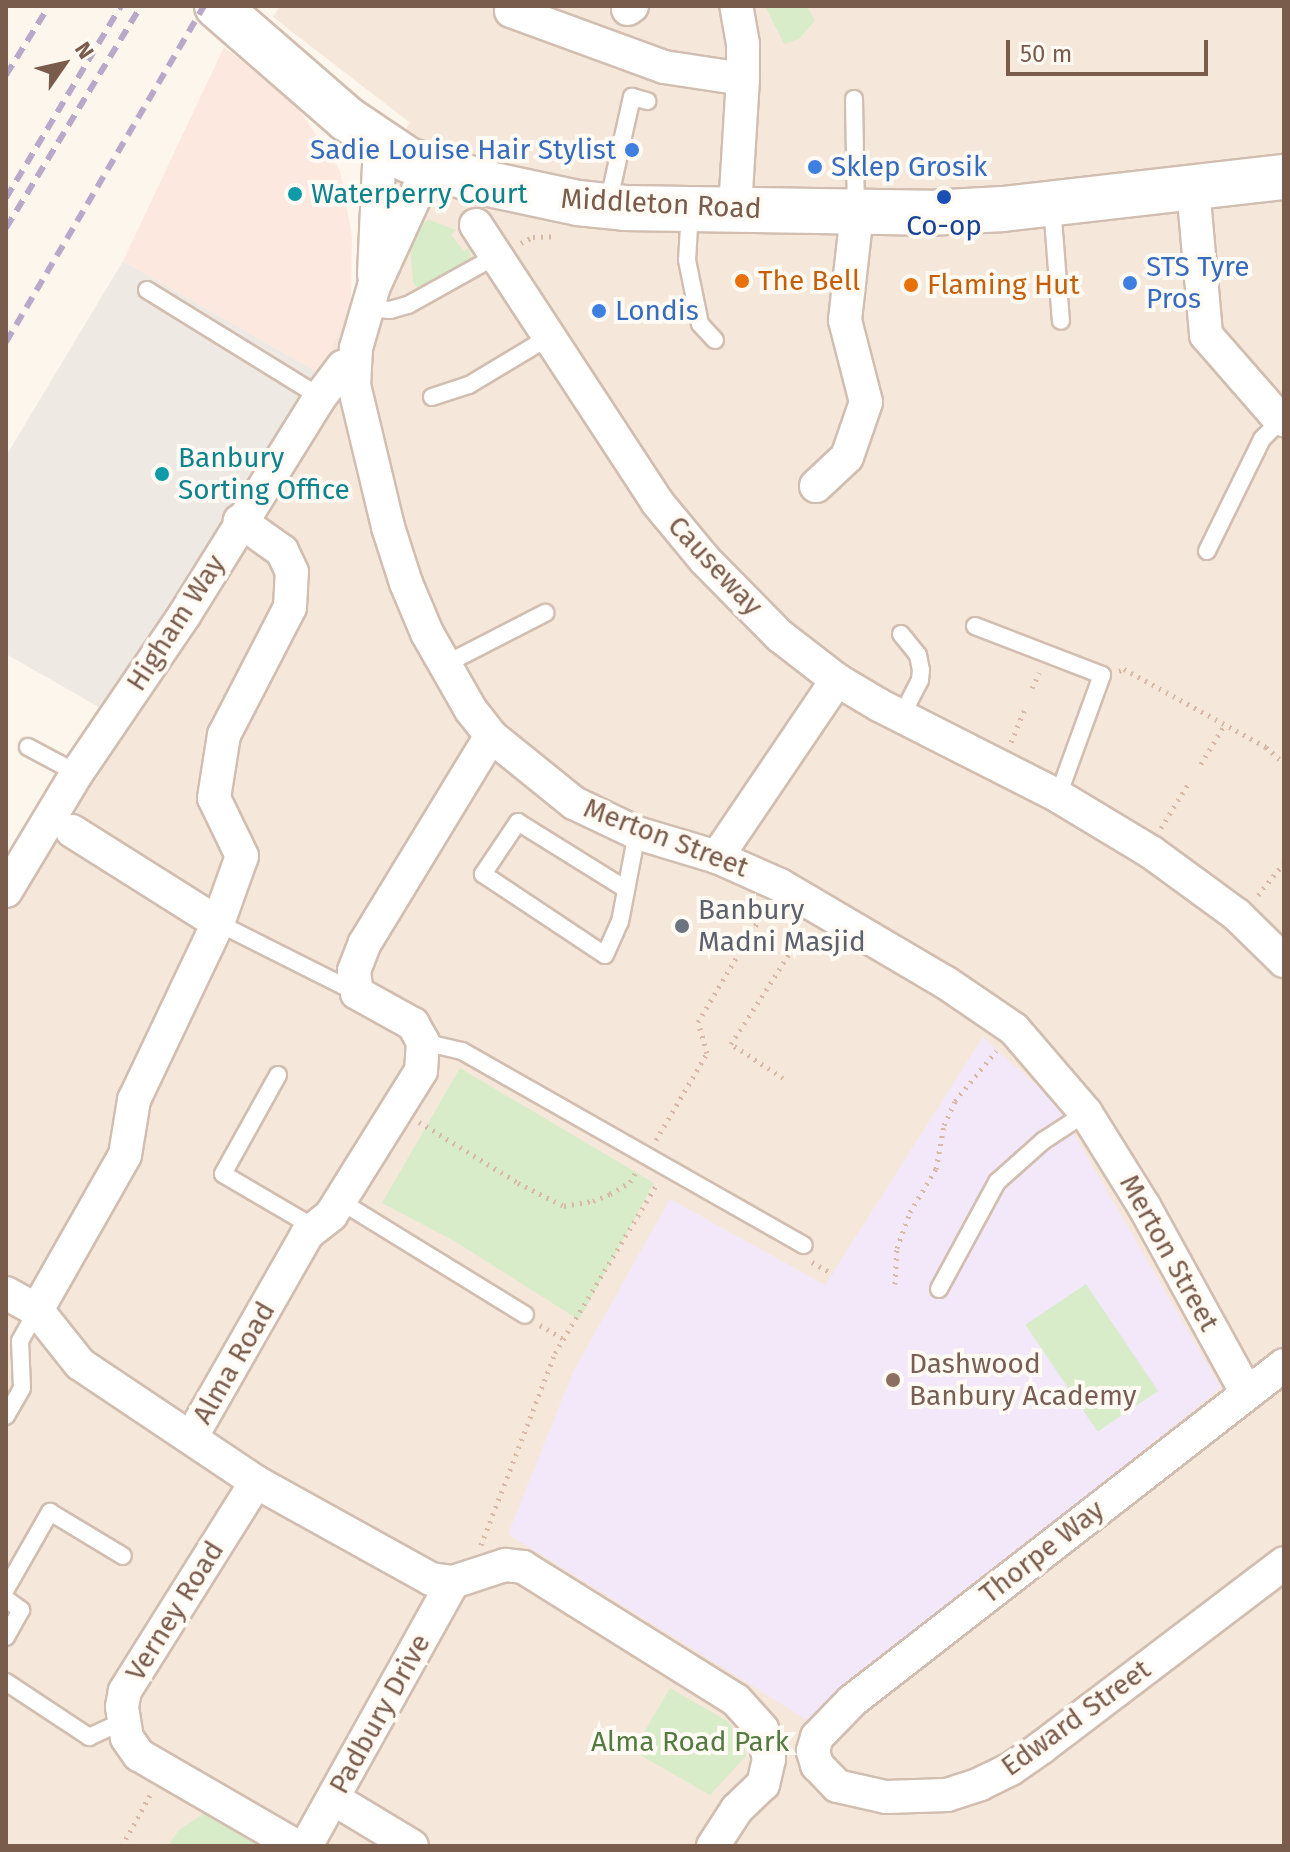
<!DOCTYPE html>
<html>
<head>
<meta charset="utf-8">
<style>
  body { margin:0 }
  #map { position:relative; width:1290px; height:1852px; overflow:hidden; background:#fdf6ec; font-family:"Fira Sans",sans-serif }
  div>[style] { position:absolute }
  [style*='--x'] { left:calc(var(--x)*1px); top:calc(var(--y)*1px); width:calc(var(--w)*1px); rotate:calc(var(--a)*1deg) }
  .residential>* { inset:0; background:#f5e8da }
  .commercial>* { inset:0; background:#fde8e0 }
  .industrial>* { inset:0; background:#efe9e4 }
  .education>* { inset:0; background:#f3e8fa }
  .green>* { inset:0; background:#d8ecc9; transform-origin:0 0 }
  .path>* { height:5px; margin-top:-2.5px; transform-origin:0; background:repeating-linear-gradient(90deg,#d9b8a5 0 2px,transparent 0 8px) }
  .roads { filter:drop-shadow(2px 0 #d1beb0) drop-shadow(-2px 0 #d1beb0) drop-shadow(0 2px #d1beb0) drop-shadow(0 -2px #d1beb0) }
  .lane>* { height:16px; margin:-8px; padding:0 8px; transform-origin:8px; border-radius:8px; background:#fff }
  .street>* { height:32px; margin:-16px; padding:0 16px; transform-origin:16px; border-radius:16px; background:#fff }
  .secondary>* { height:44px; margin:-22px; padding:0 22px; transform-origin:22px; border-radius:22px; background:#fff }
  .rail>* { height:6px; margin-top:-3px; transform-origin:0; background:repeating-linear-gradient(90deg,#b9a8c9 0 12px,transparent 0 20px) }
  .dots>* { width:22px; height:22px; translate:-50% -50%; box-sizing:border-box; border:4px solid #fffaf3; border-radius:50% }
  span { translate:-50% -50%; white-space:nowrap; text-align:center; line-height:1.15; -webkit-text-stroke:8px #fffaf3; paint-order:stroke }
  .shop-label { font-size:28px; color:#366cbe }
  .right { translate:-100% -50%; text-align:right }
  .left { translate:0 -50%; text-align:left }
  .culture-label { font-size:28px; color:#0d838f }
  .street-label { font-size:28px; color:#7a5c4d }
  .transit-label { font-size:28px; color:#164399 }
  .food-label { font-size:28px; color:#c56008 }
  .worship-label { font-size:28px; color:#5b616d }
  .education-label { font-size:28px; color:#785e54 }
  .park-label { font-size:28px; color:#537a41 }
  .frame { position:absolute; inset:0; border:8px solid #7a5c4d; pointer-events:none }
  .north { position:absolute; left:24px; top:24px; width:80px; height:80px; -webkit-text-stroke:6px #fffaf3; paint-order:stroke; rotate:56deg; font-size:22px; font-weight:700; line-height:32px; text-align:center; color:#7a5c4d }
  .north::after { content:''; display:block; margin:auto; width:28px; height:36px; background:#7a5c4d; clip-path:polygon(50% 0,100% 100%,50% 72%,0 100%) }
  .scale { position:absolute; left:1006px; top:40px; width:202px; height:36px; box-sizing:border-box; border:4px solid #7a5c4d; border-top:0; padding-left:10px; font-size:24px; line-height:28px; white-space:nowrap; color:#7a5c4d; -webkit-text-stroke:6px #fffaf3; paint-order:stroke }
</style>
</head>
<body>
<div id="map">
  <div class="residential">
    <i style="clip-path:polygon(280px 6px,1284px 6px,1284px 1846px,6px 1846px,6px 881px,321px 374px,351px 299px,409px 122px,273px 17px)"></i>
  </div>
  <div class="commercial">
    <i style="clip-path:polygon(224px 47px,296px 105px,340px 171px,352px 236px,351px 299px,321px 374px,123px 261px)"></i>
  </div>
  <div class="industrial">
    <i style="clip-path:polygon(123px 261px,321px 374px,104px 710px,6px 654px,6px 456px)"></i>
  </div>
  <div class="education">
    <i style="clip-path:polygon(983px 1037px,1056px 1103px,1221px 1388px,807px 1720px,508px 1534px,573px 1372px,670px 1199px,825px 1285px)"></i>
  </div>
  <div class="green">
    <i style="clip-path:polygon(765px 6px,807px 6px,815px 21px,799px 39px,784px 44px)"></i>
    <i style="clip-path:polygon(429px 220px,456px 230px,451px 235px,464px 251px,469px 248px,471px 258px,418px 289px,413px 282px,410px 246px,417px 225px)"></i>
    <i style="clip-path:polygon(460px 1068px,654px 1183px,579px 1320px,456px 1242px,382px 1203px)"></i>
    <i style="left:1086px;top:1284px;width:129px;height:73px;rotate:56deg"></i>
    <i style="clip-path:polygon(670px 1688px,727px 1721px,744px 1744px,746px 1756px,710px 1795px,633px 1751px)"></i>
    <i style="clip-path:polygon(205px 1813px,257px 1846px,168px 1846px,179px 1830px)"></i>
  </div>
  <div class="path">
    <i style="--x:521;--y:243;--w:13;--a:-27"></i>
    <i style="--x:533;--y:237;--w:24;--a:-2"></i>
    <i style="--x:1119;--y:671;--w:5;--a:-22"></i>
    <i style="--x:1124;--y:669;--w:162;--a:28.8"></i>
    <i style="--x:1266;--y:747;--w:24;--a:42"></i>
    <i style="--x:1032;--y:688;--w:17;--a:-65"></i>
    <i style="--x:1011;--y:742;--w:39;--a:-67"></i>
    <i style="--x:1201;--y:764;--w:47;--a:-59"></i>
    <i style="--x:1161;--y:828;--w:55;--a:-58.3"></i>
    <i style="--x:1258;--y:895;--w:41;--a:-50.9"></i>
    <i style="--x:783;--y:1078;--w:62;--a:-146.8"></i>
    <i style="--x:731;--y:1044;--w:135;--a:-57.1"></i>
    <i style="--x:419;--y:1122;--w:116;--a:31.6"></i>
    <i style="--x:518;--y:1183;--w:51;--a:26.6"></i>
    <i style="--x:564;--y:1206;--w:29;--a:-10"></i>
    <i style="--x:593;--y:1201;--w:18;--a:-22"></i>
    <i style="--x:610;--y:1194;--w:23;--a:-31"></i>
    <i style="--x:630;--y:1182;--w:12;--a:-59"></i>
    <i style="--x:656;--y:1140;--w:101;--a:-59.6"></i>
    <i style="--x:707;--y:1053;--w:32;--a:-106"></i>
    <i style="--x:698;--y:1022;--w:133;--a:-59.2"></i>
    <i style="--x:812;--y:1262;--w:24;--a:30"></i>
    <i style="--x:895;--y:1284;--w:36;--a:-87"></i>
    <i style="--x:897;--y:1248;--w:38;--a:-70"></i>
    <i style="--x:910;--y:1212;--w:50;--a:-58.8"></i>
    <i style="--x:936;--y:1169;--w:45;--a:-79.7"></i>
    <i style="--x:944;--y:1125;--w:26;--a:-65"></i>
    <i style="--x:955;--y:1101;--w:65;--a:-50.6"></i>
    <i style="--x:540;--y:1325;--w:27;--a:31"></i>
    <i style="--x:481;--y:1545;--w:206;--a:-68.9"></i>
    <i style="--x:555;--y:1353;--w:200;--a:-58.9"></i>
    <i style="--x:122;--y:1846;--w:58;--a:-61.2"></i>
  </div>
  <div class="roads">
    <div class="lane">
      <i style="--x:854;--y:99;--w:110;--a:89"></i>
      <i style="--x:608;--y:204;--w:110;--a:-77.4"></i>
      <i style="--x:632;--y:97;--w:16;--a:15"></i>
      <i style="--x:1052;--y:205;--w:116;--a:85.6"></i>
      <i style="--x:690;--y:210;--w:50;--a:93.4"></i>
      <i style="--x:687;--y:260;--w:65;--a:78.5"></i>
      <i style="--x:700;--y:324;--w:22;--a:47"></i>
      <i style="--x:147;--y:290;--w:203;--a:31.7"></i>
      <i style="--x:368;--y:308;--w:22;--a:5"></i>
      <i style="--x:390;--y:310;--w:19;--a:-16"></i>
      <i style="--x:408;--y:305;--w:101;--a:-29.1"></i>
      <i style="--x:432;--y:397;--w:39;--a:-18"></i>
      <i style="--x:469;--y:385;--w:93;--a:-31"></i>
      <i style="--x:1207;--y:551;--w:125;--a:-63.8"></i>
      <i style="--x:1262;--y:439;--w:28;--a:-45"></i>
      <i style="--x:975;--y:626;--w:136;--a:21.1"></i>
      <i style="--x:1102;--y:675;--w:129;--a:110"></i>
      <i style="--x:901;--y:634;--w:27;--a:51"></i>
      <i style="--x:918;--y:655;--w:15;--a:79"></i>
      <i style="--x:921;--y:670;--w:10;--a:96"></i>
      <i style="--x:920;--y:680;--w:42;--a:117.2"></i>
      <i style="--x:444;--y:665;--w:114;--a:-27.2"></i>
      <i style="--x:28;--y:747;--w:55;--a:28"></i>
      <i style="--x:624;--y:888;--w:125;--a:-148.1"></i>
      <i style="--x:518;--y:822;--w:63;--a:123.9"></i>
      <i style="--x:483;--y:874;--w:146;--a:33.6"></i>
      <i style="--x:605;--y:955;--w:36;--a:-66"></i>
      <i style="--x:620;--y:922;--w:91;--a:-79.2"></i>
      <i style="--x:218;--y:923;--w:156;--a:26.7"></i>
      <i style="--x:423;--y:1042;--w:40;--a:13"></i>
      <i style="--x:462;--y:1051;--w:393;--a:29.6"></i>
      <i style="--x:278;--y:1075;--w:113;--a:119.1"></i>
      <i style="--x:223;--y:1174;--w:107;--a:30.4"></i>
      <i style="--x:340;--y:1201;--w:217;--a:31.6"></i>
      <i style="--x:939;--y:1289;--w:122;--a:-61.5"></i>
      <i style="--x:997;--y:1182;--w:62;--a:-41.7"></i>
      <i style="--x:1043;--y:1141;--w:51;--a:-33.1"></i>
      <i style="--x:6;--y:1416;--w:32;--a:-60"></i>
      <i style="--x:22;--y:1388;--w:47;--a:-92.4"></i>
      <i style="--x:20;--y:1341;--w:35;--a:-61"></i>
      <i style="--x:6;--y:1589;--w:89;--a:-60.3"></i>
      <i style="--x:50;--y:1512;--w:85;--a:31.1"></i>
      <i style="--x:6;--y:1599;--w:19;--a:36"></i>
      <i style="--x:21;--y:1610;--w:31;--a:119"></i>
      <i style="--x:6;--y:1682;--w:100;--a:33.5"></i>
      <i style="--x:89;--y:1737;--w:38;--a:-25"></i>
    </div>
    <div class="street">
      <i style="--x:628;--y:9;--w:5;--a:-37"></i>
      <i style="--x:511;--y:11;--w:163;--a:20.1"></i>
      <i style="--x:664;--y:67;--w:80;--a:8.6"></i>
      <i style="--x:429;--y:166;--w:132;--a:114.6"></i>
      <i style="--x:374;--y:286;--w:65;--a:106.2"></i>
      <i style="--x:356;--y:348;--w:37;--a:93"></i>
      <i style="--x:354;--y:385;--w:146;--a:76.5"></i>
      <i style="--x:388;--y:527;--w:59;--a:72.2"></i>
      <i style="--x:406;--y:583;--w:54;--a:67.2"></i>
      <i style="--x:427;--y:633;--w:89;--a:60.3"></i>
      <i style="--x:471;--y:710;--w:33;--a:52"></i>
      <i style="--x:491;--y:736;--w:107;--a:38.9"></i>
      <i style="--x:574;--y:803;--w:70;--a:25.5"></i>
      <i style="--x:637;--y:833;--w:84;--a:16.7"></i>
      <i style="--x:717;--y:857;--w:69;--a:24"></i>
      <i style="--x:780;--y:885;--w:191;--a:30.5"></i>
      <i style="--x:945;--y:982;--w:83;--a:34.3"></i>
      <i style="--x:1014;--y:1029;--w:111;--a:49.4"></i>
      <i style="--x:1086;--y:1113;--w:110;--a:58.1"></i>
      <i style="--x:1144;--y:1206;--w:213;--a:61.2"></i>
      <i style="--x:1193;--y:188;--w:148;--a:84.9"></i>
      <i style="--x:1206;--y:335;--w:105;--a:48.9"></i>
      <i style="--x:1275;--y:414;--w:11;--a:34"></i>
      <i style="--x:735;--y:209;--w:130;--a:-86.5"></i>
      <i style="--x:743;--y:79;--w:35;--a:-90"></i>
      <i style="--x:743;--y:44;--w:39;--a:-100"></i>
      <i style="--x:476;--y:225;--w:331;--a:56.8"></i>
      <i style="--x:657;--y:502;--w:75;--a:50.4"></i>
      <i style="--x:705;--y:560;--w:107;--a:45.4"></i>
      <i style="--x:780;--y:636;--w:72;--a:37.7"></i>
      <i style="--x:837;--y:680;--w:49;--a:30.8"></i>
      <i style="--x:879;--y:705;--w:201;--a:26.9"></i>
      <i style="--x:1058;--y:796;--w:109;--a:31.1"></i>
      <i style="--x:1151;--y:852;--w:107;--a:36.2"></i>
      <i style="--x:1237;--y:915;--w:66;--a:44.4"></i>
      <i style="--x:374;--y:275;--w:132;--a:-87.4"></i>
      <i style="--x:816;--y:486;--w:42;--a:-43.1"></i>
      <i style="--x:847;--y:457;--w:58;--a:-70.9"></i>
      <i style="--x:866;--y:402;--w:85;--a:-104.4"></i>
      <i style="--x:845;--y:320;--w:108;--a:-83.6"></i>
      <i style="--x:72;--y:831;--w:173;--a:32.2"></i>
      <i style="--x:717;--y:857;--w:214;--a:-55.9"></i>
      <i style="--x:6;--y:891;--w:138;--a:-59"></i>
      <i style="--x:77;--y:773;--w:192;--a:-55.8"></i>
      <i style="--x:185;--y:614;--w:256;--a:-58.1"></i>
      <i style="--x:320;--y:397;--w:38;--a:-53"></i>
      <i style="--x:343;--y:367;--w:12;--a:-24"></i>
      <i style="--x:6;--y:1293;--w:35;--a:29"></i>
      <i style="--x:37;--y:1310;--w:69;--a:51.5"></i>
      <i style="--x:80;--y:1364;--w:212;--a:33.8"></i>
      <i style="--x:256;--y:1482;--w:200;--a:29"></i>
      <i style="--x:431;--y:1579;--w:22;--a:8"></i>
      <i style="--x:453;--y:1582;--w:55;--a:-18.1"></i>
      <i style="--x:505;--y:1565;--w:18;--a:6"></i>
      <i style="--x:523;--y:1567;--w:251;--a:32"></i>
      <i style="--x:736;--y:1700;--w:39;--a:48"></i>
      <i style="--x:762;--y:1729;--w:31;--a:77"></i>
      <i style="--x:769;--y:1759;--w:26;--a:103"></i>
      <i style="--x:763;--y:1784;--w:36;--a:136"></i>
      <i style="--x:737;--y:1809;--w:44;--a:123"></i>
      <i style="--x:37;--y:1310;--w:178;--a:-60.4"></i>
      <i style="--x:125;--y:1155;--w:56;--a:-80.7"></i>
      <i style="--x:134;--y:1100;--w:196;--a:-64.6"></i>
      <i style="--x:218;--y:923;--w:71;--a:-70.3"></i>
      <i style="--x:242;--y:856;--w:64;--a:-115.8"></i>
      <i style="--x:214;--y:798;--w:64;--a:-81"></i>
      <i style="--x:224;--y:735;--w:144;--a:-62.7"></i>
      <i style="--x:290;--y:607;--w:35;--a:-87"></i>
      <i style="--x:292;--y:572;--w:23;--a:-115"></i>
      <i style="--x:282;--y:551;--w:52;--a:-144.5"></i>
      <i style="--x:1284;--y:1365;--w:547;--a:142.13"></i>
      <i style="--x:852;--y:1701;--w:50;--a:134.2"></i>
      <i style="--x:817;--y:1737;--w:15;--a:106"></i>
      <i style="--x:813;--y:1751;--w:15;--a:74"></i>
      <i style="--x:817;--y:1765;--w:29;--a:46"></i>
      <i style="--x:837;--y:1786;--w:50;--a:12.7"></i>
      <i style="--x:886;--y:1797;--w:61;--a:-1.9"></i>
      <i style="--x:947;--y:1795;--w:35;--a:-18"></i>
      <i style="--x:980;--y:1784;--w:34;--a:-26"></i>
      <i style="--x:1011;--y:1769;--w:38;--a:-35"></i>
      <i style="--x:1042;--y:1747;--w:304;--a:-37.2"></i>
      <i style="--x:192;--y:1436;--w:232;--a:-60.3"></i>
      <i style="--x:307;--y:1234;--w:31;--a:-38"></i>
      <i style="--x:331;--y:1215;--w:170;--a:-58"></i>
      <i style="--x:421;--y:1071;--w:29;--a:-86"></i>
      <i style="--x:423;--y:1042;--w:21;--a:-119"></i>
      <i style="--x:413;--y:1024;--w:64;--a:-151"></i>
      <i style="--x:357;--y:993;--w:22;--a:-98"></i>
      <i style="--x:354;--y:971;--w:30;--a:-69"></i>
      <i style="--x:365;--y:943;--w:242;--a:-58.7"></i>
      <i style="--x:256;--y:1482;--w:247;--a:122.1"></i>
      <i style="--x:125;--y:1691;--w:16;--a:101"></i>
      <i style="--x:122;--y:1707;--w:31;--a:81"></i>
      <i style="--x:127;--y:1738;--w:21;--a:55"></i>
      <i style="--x:139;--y:1755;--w:181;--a:30.1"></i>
      <i style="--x:334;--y:1799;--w:91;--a:31.1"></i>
      <i style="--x:306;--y:1846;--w:302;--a:-60.9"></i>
    </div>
    <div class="secondary">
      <i style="--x:217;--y:6;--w:172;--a:41"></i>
      <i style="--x:347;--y:119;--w:73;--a:33.9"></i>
      <i style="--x:408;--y:160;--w:84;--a:16.5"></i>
      <i style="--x:489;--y:184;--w:91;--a:12.1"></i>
      <i style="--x:578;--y:203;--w:47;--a:6.1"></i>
      <i style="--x:625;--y:208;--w:304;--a:0.9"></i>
      <i style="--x:929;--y:213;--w:74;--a:-3.1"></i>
      <i style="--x:1003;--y:209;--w:283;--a:-6.5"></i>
    </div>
  </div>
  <div class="rail">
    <i style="--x:6;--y:75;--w:81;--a:-58.1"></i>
    <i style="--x:6;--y:198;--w:224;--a:-59.1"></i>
    <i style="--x:6;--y:228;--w:260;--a:-58.7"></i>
    <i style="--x:6;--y:342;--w:390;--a:-59.5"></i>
  </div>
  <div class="dots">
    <i style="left:632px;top:150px;background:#3f7fe0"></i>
    <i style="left:815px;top:167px;background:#3f7fe0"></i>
    <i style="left:295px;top:194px;background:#0f9aa8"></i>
    <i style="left:944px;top:197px;background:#1a4fb4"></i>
    <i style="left:742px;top:281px;background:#e8710a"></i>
    <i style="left:1130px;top:283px;background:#3f7fe0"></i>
    <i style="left:911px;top:285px;background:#e8710a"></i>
    <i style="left:599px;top:311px;background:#3f7fe0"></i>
    <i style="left:162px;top:474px;background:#0f9aa8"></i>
    <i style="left:682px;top:926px;background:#6b7280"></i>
    <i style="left:893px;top:1380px;background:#8d6e63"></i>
  </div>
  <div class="shop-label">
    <span class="right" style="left:616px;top:150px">Sadie Louise Hair Stylist</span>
    <span class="left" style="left:831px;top:167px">Sklep Grosik</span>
    <span class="left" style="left:1146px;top:283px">STS Tyre<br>Pros</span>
    <span class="left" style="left:615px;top:311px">Londis</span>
  </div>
  <div class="culture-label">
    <span class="left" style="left:311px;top:194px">Waterperry Court</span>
    <span class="left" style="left:178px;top:474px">Banbury<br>Sorting Office</span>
  </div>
  <div class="street-label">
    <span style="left:661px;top:204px;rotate:3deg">Middleton Road</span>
    <span style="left:715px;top:566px;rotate:47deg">Causeway</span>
    <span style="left:176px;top:623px;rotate:-57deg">Higham Way</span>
    <span style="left:666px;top:838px;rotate:21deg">Merton Street</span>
    <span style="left:1169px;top:1253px;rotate:61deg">Merton Street</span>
    <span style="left:234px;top:1363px;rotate:-60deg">Alma Road</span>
    <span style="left:1042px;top:1552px;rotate:-38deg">Thorpe Way</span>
    <span style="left:175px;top:1611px;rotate:-58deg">Verney Road</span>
    <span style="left:380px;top:1714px;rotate:-61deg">Padbury Drive</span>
    <span style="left:1076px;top:1718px;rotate:-36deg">Edward Street</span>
  </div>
  <div class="transit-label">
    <span style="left:944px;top:226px">Co-op</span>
  </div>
  <div class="food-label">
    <span class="left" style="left:758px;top:281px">The Bell</span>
    <span class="left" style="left:927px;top:285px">Flaming Hut</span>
  </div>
  <div class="worship-label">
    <span class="left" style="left:698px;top:926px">Banbury<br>Madni Masjid</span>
  </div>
  <div class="education-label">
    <span class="left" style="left:909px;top:1380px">Dashwood<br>Banbury Academy</span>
  </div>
  <div class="park-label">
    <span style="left:690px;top:1742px">Alma Road Park</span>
  </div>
  <div class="frame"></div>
  <div class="north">N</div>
  <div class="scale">50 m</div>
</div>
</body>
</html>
